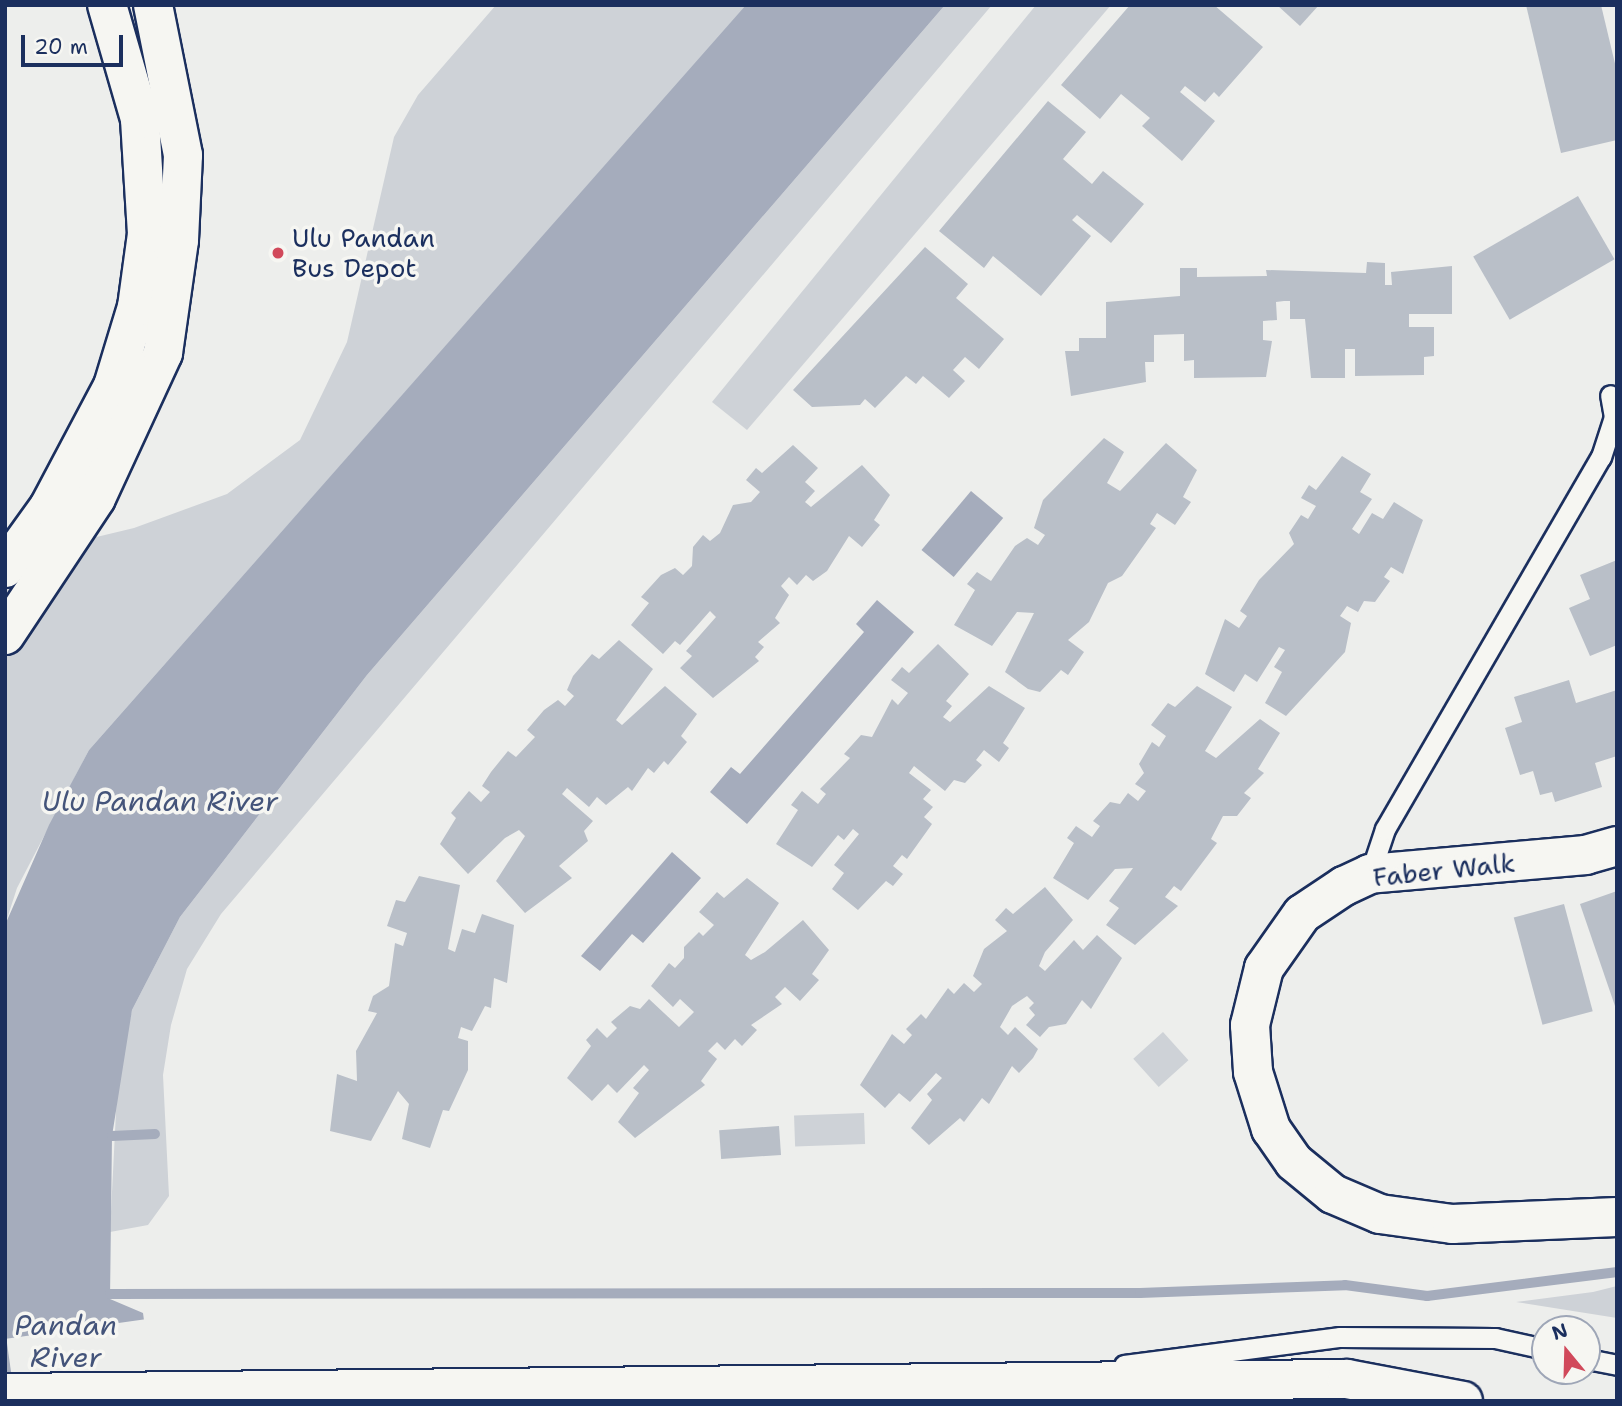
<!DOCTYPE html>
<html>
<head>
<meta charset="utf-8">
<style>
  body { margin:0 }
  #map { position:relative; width:1622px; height:1406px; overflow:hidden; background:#edeeec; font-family:"Shantell Sans",sans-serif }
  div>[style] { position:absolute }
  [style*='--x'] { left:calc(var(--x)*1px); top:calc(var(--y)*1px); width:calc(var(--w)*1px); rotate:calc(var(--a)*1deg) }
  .green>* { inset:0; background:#ced2d7; transform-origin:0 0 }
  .water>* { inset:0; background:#a5acbc; transform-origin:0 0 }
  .pier>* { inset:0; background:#edeeec; transform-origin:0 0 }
  .stream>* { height:10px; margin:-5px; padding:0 5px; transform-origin:5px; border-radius:5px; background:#a5acbc }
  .building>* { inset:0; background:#b9bfc8; transform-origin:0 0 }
  .roads { filter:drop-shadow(2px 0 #1b2f5e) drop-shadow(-2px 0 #1b2f5e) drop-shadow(0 2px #1b2f5e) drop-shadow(0 -2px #1b2f5e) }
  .service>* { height:19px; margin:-9.5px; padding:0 9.5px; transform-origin:9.5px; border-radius:9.5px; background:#f6f6f2 }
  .minor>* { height:38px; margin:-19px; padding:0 19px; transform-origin:19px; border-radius:19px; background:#f6f6f2 }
  .motorway>* { height:38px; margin:-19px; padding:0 19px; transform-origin:19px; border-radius:19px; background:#f6f6f2 }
  .dots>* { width:19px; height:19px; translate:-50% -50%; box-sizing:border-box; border:4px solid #f6f6f2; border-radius:50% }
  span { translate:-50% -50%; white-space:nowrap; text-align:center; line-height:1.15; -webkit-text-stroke:7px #f6f6f2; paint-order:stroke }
  .poi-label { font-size:26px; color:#1b2f5e }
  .left { translate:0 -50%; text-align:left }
  .street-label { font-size:26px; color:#1b2f5e }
  .water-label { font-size:28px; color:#44547a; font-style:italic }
  .frame { position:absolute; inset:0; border:7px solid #1b2f5e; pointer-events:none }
  .north { position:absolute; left:1531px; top:1315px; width:70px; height:70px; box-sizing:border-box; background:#f6f6f2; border:2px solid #9ea6b7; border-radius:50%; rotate:341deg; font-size:19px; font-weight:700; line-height:28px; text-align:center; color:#1b2f5e }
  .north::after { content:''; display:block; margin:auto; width:24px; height:32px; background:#d1495b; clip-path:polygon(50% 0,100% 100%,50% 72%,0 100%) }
  .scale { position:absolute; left:21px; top:35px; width:102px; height:32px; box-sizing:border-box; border:4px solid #1b2f5e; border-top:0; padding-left:9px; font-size:21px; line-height:24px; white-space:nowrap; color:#1b2f5e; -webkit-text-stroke:5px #f6f6f2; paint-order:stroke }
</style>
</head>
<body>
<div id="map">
  <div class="green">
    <i style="clip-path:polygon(496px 5px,747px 5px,89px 750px,17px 888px,5px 925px,5px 559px,134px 528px,227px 494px,300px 440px,347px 342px,394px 137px,418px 95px)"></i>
    <i style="clip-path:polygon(945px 5px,992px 5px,221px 914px,187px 969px,171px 1025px,163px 1075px,169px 1196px,148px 1225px,110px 1232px,118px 1072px,132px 1010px,180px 917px,367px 675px)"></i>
    <i style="clip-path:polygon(1036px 5px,1111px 5px,747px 430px,712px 402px)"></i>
    <i style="left:1163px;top:1032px;width:38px;height:40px;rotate:48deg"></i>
    <i style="left:864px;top:1113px;width:31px;height:70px;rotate:88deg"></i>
    <i style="clip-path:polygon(1617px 1286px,1617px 1318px,1516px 1302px,1593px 1292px)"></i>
  </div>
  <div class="water">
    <i style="clip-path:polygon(746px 5px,945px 5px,367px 675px,180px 917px,132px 1010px,112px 1136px,110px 1299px,143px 1313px,155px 1401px,5px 1401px,5px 925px,49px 825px,89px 750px)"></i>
    <i style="left:971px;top:491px;width:42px;height:77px;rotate:40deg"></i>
    <i style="clip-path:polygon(877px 600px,914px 632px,747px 824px,710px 792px,731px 767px,740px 774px,864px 632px,856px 624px)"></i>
    <i style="clip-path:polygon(672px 852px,701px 878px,643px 943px,632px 934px,600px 971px,581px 956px)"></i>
  </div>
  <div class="pier">
    <i style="left:147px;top:1319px;width:83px;height:142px;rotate:82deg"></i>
  </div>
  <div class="stream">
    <i style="--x:112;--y:1136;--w:43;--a:-2.7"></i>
    <i style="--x:110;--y:1294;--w:1030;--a:-0.06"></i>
    <i style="--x:1140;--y:1293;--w:205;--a:-2.2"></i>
    <i style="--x:1345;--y:1285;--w:83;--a:7.6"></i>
    <i style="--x:1427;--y:1296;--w:192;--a:-7.2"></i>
  </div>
  <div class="building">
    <i style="clip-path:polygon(1130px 5px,1214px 5px,1263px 47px,1219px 97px,1214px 92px,1205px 102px,1185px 86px,1180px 92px,1215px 121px,1182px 161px,1142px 126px,1150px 118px,1121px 94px,1100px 119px,1061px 85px)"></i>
    <i style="clip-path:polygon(1277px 5px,1319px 5px,1300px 26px)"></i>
    <i style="clip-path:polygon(1526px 5px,1601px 5px,1617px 72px,1617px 140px,1561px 153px)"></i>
    <i style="clip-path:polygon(1048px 101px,1086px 132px,1063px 159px,1092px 184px,1103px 171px,1144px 204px,1111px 243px,1077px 215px,1072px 220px,1091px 236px,1041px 296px,993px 256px,984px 268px,939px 231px)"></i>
    <i style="left:1578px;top:196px;width:73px;height:121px;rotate:60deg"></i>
    <i style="clip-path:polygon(925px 247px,968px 284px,956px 298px,1004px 339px,979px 369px,965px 357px,953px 370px,965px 381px,949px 398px,923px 376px,916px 384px,906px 376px,875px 408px,865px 399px,860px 405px,812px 407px,793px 390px)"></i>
    <i style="clip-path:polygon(1367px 262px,1385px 263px,1385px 285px,1392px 285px,1391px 272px,1452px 266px,1452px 314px,1409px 314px,1409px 327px,1434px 327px,1434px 356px,1424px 357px,1424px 375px,1355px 376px,1355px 349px,1345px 349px,1345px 378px,1311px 378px,1305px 319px,1290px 319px,1290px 301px,1284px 301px,1276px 302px,1277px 320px,1263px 321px,1263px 340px,1272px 341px,1266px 377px,1194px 378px,1194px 360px,1184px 361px,1184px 334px,1154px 335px,1154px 362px,1145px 362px,1146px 382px,1071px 396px,1065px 351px,1079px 351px,1079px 338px,1106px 338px,1106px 302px,1180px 296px,1180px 268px,1197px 268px,1197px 277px,1267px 276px,1266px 270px,1366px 273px)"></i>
    <i style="clip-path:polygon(1104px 438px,1124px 452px,1107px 483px,1120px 491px,1166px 443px,1197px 470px,1183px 497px,1191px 502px,1175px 525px,1157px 513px,1150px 524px,1156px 528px,1122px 576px,1108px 583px,1089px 622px,1068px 640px,1084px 652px,1068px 675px,1061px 670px,1040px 692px,1028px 689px,1005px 672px,1034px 613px,1017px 612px,992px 646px,954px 625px,975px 590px,967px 584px,977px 572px,991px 581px,1015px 546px,1027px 538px,1038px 545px,1045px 535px,1034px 528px,1043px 500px)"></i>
    <i style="clip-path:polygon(793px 445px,818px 468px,805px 482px,815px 491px,805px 502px,811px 507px,862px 465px,890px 495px,874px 520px,880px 525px,862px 547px,849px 536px,827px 571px,813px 581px,806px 575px,797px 585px,789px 577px,781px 586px,789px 595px,775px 618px,780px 623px,758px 642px,764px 647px,755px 657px,759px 661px,713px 698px,680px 668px,692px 656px,686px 651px,716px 617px,710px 611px,680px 645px,675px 641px,663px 654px,631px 625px,649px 603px,641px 597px,661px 575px,675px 568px,683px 575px,692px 566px,693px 547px,703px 535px,710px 541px,720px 533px,733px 505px,751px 502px,760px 492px,746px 480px,756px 468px,762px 473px)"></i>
    <i style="clip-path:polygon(1342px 456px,1371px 474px,1360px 492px,1372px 499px,1352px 529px,1359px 534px,1372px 513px,1383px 519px,1394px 502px,1423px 520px,1403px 574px,1391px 567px,1384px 577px,1390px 581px,1375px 602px,1364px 601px,1358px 612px,1347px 606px,1340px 616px,1351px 623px,1345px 652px,1286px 716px,1265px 703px,1282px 672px,1274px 667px,1285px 650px,1279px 647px,1257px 682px,1245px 674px,1234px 692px,1205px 674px,1225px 619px,1239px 628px,1247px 616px,1240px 611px,1259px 580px,1294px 544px,1289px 533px,1301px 515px,1308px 519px,1316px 506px,1301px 498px,1309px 485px,1316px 490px)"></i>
    <i style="clip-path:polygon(1617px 560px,1617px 645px,1590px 656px,1569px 608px,1590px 599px,1580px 575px)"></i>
    <i style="clip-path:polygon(619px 640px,653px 669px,616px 720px,622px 725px,665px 686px,697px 714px,681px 736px,687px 742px,668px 765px,664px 761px,654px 773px,648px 768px,632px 791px,628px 787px,606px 805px,597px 797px,589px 807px,567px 788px,562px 794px,593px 821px,584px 831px,588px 841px,559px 866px,572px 878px,525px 913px,496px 881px,525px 836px,519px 830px,505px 838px,468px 874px,440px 844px,456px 818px,451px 813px,469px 791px,481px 802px,490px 792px,482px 786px,491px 772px,508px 751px,516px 757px,535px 737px,527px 730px,544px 710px,558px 700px,565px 706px,574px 696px,567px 690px,573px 676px,592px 654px,599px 659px)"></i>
    <i style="clip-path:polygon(938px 644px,969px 674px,946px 701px,952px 706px,943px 717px,950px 722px,989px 686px,1025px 708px,1003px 743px,1009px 748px,999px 762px,984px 750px,976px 760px,982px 765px,965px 783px,954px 780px,945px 791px,914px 766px,909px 773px,931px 790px,923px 799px,933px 807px,924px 817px,932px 824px,907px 859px,902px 855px,893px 866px,903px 874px,893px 886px,886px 881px,858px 910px,832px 889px,844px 873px,834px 865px,859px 834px,853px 829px,844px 840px,838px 835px,812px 867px,776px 844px,798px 810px,791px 805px,802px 791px,818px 804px,826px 794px,820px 789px,850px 758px,844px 754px,861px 735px,872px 737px,892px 699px,898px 705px,908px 693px,891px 680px,902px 667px,909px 673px)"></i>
    <i style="clip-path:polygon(1569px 680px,1576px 703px,1617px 690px,1617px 756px,1595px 763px,1602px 787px,1555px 802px,1552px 792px,1540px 795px,1533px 771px,1520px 775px,1505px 728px,1522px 722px,1514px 697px)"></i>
    <i style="clip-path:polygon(1197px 686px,1232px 707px,1205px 751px,1216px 758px,1260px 719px,1280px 733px,1258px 769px,1264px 773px,1244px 793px,1251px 798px,1237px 816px,1223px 816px,1211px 839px,1217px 843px,1181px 891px,1174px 886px,1165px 897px,1178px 906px,1135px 945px,1106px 925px,1119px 908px,1109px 901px,1133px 868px,1115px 869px,1088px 900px,1053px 878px,1074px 843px,1067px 838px,1076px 826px,1092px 837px,1100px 826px,1093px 821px,1110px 802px,1120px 804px,1128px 793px,1138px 801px,1146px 791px,1135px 784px,1144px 773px,1139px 764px,1152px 742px,1159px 747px,1166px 736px,1151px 725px,1168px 703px,1175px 707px)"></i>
    <i style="clip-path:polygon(419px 876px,460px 885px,448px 949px,455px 952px,462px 929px,475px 933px,482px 914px,514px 925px,507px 983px,494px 978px,491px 1008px,485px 1006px,472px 1031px,461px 1027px,458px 1038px,468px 1041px,468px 1070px,449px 1111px,443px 1110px,430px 1148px,402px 1139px,409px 1104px,398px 1091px,371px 1141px,330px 1131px,337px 1074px,357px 1081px,356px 1051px,377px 1013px,368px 1011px,373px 996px,389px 986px,395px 943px,403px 946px,407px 933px,387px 926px,396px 900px,405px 902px)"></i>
    <i style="clip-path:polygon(747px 878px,779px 903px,745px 955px,751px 960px,765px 952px,803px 920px,829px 950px,812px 974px,819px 980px,800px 1001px,785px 987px,775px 997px,782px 1004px,751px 1025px,757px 1030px,742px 1046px,735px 1039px,725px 1050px,717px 1042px,708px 1051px,717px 1059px,701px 1081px,705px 1085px,635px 1138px,618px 1122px,639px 1093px,633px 1088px,649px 1070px,644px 1065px,617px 1093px,608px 1084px,592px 1101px,567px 1078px,591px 1046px,586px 1040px,597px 1028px,607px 1038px,617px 1028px,611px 1022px,630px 1006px,640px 1009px,649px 999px,679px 1027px,694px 1012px,680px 999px,673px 1007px,651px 986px,669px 963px,675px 968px,684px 958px,684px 947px,699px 932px,703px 936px,714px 925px,699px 912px,717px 892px,724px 898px)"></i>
    <i style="clip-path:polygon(1045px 887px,1073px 920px,1045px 952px,1039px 966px,1045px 971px,1074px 940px,1083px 950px,1097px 935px,1122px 958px,1091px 1009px,1082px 1000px,1066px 1024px,1049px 1027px,1040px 1037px,1026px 1025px,1035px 1015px,1029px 1008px,1034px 1003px,1027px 996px,1012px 1006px,1000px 1027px,1008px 1035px,1015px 1027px,1038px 1049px,1033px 1058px,1019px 1073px,1012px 1066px,989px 1104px,982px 1098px,964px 1122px,960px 1118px,929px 1145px,911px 1128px,932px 1100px,927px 1094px,942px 1078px,936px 1073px,910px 1102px,899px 1093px,885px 1108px,860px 1085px,892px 1034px,904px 1044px,912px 1035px,906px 1029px,921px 1014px,926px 1019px,948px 988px,954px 994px,964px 983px,974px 992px,982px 984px,973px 976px,984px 949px,1007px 931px,995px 920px,1006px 908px,1013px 914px)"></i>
    <i style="clip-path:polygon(1617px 891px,1617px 1009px,1616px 1009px,1580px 904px)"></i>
    <i style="left:1564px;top:904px;width:111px;height:52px;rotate:75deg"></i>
    <i style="left:779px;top:1126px;width:29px;height:60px;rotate:86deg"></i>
  </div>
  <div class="roads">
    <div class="service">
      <i style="--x:1370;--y:874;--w:47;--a:-71.6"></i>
      <i style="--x:1385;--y:829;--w:430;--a:-59.9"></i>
      <i style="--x:1601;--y:457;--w:42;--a:-72"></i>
      <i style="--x:1614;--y:417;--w:22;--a:-100"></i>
      <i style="--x:1587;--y:1359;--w:31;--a:11"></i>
      <i style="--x:1124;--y:1365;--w:218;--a:-7.4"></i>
      <i style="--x:1340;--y:1337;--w:155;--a:0.4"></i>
      <i style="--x:1495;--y:1338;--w:51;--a:12.4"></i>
    </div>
    <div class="minor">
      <i style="--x:5;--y:568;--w:75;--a:-54.2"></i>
      <i style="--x:49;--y:507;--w:137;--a:-62.1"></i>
      <i style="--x:113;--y:386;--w:83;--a:-73.1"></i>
      <i style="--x:137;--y:307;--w:74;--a:-82.2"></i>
      <i style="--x:147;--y:234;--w:115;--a:-93.5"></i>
      <i style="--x:140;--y:119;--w:119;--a:-106.1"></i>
      <i style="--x:5;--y:635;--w:164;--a:-56.4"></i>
      <i style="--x:96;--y:498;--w:160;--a:-65.2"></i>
      <i style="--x:163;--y:353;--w:114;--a:-81.9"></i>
      <i style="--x:179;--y:240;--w:85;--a:-87.3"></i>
      <i style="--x:183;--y:155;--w:153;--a:-101.3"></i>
      <i style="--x:1617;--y:846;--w:32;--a:164"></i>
      <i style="--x:1586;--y:855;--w:217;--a:175"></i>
      <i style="--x:1370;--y:874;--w:29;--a:155"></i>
      <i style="--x:1344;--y:886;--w:50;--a:146.3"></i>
      <i style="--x:1302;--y:914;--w:66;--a:125.1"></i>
      <i style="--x:1264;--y:968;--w:59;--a:103.8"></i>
      <i style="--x:1250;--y:1025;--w:47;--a:86.3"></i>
      <i style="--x:1253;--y:1072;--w:60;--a:72.5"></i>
      <i style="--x:1271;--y:1129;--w:40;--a:55.1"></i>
      <i style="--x:1294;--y:1162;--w:50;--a:39.4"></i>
      <i style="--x:1333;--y:1194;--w:51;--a:23.1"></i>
      <i style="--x:1380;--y:1214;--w:73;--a:7.9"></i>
      <i style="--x:1452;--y:1224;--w:165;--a:-2.4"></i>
    </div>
    <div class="motorway">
      <i style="--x:5;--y:1393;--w:1342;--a:-0.6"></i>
      <i style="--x:1347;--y:1379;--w:118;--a:10.7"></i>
    </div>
  </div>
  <div class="dots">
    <i style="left:278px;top:253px;background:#d1495b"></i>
  </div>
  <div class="poi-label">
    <span class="left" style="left:292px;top:253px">Ulu Pandan<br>Bus Depot</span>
  </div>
  <div class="street-label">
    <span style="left:1444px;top:870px;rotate:-6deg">Faber Walk</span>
  </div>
  <div class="water-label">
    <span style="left:160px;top:801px">Ulu Pandan River</span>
    <span style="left:66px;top:1341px">Pandan<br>River</span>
  </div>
  <div class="frame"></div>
  <div class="north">N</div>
  <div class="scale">20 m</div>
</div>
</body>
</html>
